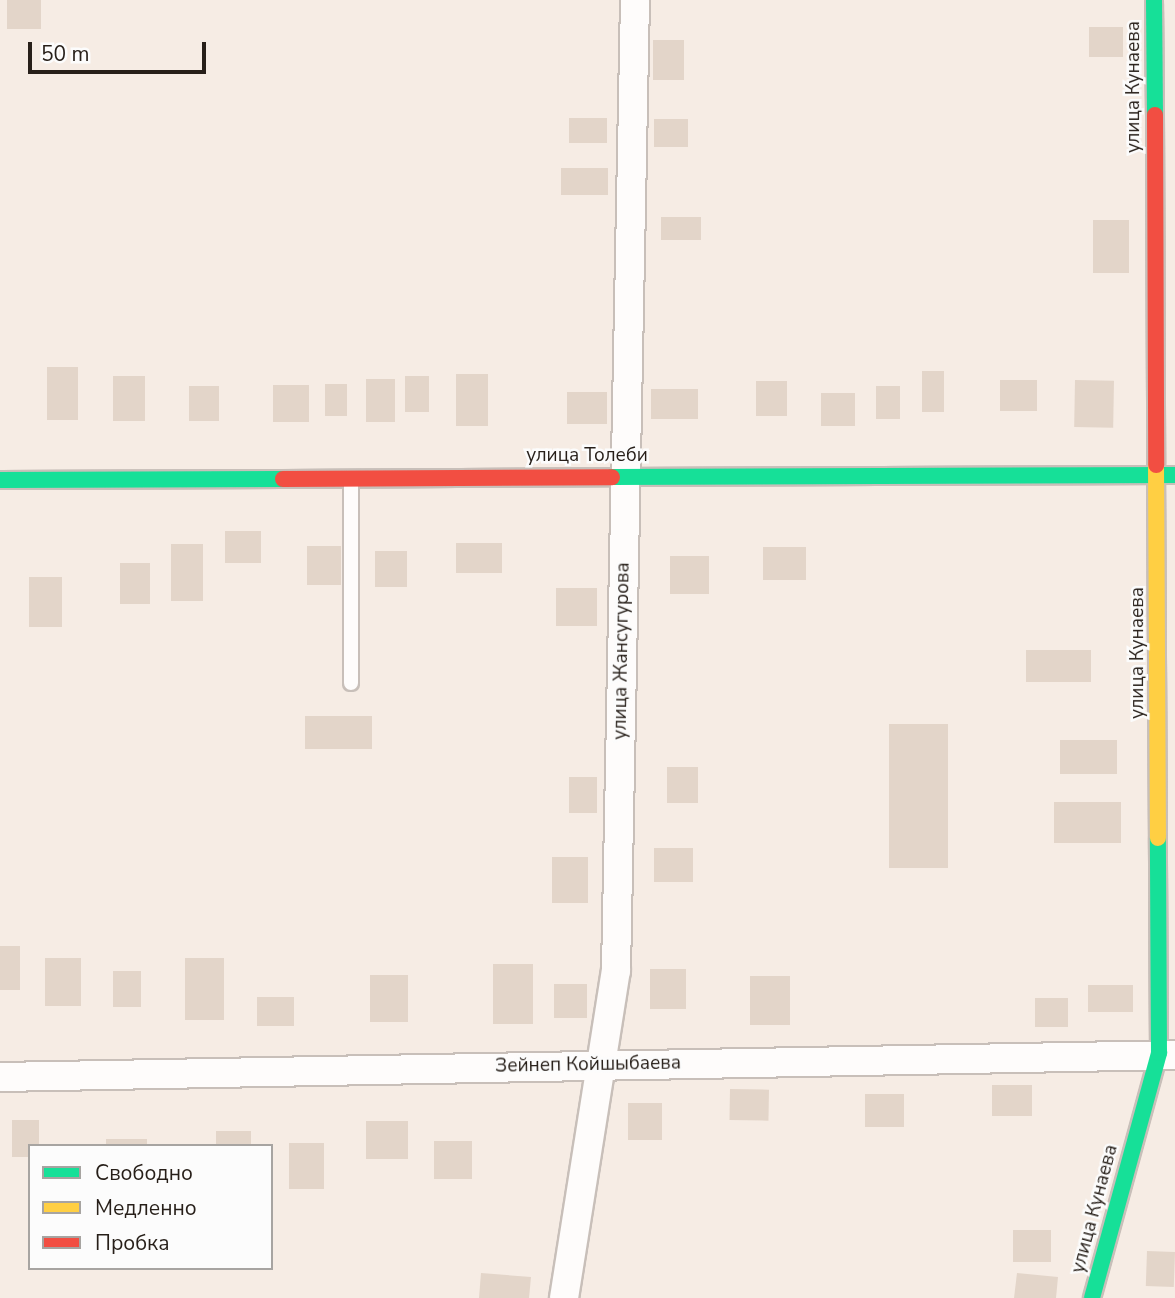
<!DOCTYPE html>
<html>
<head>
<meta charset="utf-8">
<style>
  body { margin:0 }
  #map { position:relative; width:1175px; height:1298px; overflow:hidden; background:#f6ece4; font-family:"Nunito Sans",sans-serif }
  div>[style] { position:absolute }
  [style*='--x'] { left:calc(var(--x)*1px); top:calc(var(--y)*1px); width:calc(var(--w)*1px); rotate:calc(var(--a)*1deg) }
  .building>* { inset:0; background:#e3d5c9; transform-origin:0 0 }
  .roads { filter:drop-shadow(2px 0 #c8bfb9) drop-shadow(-2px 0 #c8bfb9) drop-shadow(0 2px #c8bfb9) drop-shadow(0 -2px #c8bfb9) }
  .lane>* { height:14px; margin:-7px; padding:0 7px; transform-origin:7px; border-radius:7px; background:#fefcfb }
  .street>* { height:28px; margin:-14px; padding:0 14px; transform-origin:14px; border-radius:14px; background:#fefcfb }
  .fast>* { height:16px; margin:-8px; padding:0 8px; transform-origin:8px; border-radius:8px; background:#16e098 }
  .slow>* { height:16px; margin:-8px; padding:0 8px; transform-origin:8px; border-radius:8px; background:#ffcf43 }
  .jam>* { height:16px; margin:-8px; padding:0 8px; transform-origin:8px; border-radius:8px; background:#f24e42 }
  span { translate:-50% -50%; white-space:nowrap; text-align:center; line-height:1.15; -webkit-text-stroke:5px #fcfcfc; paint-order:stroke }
  .street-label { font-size:19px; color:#271f19 }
  .legend { position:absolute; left:28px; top:1144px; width:245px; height:126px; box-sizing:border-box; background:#fcfcfc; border:2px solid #a7a4a1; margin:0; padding:9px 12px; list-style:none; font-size:21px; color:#271f19 }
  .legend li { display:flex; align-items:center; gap:14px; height:35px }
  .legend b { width:35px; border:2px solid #a7a4a1 }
  .scale { position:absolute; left:28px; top:42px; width:178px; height:32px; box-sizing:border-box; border:4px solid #271f19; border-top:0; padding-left:9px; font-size:21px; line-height:24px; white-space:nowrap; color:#271f19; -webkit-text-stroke:5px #fcfcfc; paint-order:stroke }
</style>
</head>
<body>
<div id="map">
  <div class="building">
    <i style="left:7px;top:0;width:34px;height:29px"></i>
    <i style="left:1089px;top:27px;width:34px;height:30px"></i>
    <i style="left:653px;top:40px;width:31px;height:40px"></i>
    <i style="left:569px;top:118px;width:38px;height:25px"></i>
    <i style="left:654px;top:119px;width:34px;height:28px"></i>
    <i style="left:561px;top:168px;width:47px;height:27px"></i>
    <i style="left:661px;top:217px;width:40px;height:23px"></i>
    <i style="left:1093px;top:220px;width:36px;height:53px"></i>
    <i style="left:47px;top:367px;width:31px;height:53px"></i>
    <i style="left:922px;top:371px;width:22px;height:41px"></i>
    <i style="left:456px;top:374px;width:32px;height:52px"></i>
    <i style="left:113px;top:376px;width:32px;height:45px"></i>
    <i style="left:405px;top:376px;width:24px;height:36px"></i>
    <i style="left:366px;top:379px;width:29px;height:43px"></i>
    <i style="left:1000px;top:380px;width:37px;height:31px"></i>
    <i style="left:1075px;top:380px;width:39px;height:47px;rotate:1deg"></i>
    <i style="left:756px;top:381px;width:31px;height:35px"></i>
    <i style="left:325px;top:384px;width:22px;height:32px"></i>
    <i style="left:273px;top:385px;width:36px;height:37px"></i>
    <i style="left:189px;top:386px;width:30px;height:35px"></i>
    <i style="left:876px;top:386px;width:24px;height:33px"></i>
    <i style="left:651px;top:389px;width:47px;height:30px"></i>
    <i style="left:567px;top:392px;width:40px;height:32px"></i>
    <i style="left:821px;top:393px;width:34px;height:33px"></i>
    <i style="left:261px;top:531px;width:32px;height:36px;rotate:90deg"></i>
    <i style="left:456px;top:543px;width:46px;height:30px"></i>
    <i style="left:171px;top:544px;width:32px;height:57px"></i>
    <i style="left:307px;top:546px;width:34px;height:39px"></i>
    <i style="left:763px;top:547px;width:43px;height:33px"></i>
    <i style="left:375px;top:551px;width:32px;height:36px"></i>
    <i style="left:670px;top:556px;width:39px;height:38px"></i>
    <i style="left:120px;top:563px;width:30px;height:41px"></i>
    <i style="left:29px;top:577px;width:33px;height:50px"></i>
    <i style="left:597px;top:588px;width:38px;height:41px;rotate:90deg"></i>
    <i style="left:1026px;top:650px;width:65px;height:32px"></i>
    <i style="left:305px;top:716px;width:67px;height:33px"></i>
    <i style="left:889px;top:724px;width:59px;height:144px"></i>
    <i style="left:1117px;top:740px;width:34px;height:57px;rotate:90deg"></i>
    <i style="left:667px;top:767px;width:31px;height:36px"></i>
    <i style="left:569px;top:777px;width:28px;height:36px"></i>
    <i style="left:1121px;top:802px;width:41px;height:67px;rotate:90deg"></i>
    <i style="left:654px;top:848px;width:39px;height:34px"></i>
    <i style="left:552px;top:857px;width:36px;height:46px"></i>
    <i style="left:0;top:946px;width:20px;height:44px"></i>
    <i style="left:81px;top:958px;width:48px;height:36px;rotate:90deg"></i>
    <i style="left:185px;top:958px;width:39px;height:62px"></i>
    <i style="left:493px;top:964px;width:40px;height:60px"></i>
    <i style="left:650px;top:969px;width:36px;height:40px"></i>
    <i style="left:113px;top:971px;width:28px;height:36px"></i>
    <i style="left:370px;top:975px;width:38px;height:47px"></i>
    <i style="left:790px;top:976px;width:49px;height:40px;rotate:90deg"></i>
    <i style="left:587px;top:984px;width:34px;height:33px;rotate:90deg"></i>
    <i style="left:1088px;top:985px;width:45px;height:27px"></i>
    <i style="left:257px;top:997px;width:37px;height:29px"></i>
    <i style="left:1035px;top:998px;width:33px;height:29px"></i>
    <i style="left:1032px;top:1085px;width:31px;height:40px;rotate:90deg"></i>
    <i style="left:730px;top:1089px;width:39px;height:31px;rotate:1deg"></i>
    <i style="left:865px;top:1094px;width:39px;height:33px"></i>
    <i style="left:628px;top:1103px;width:34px;height:37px"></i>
    <i style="clip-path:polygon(12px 1120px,39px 1120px,39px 1146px,30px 1146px,30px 1157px,12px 1157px)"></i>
    <i style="left:366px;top:1121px;width:42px;height:38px"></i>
    <i style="left:251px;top:1131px;width:15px;height:35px;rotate:90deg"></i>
    <i style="left:106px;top:1139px;width:41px;height:7px"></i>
    <i style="left:434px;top:1141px;width:38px;height:38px"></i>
    <i style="left:289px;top:1143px;width:35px;height:46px"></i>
    <i style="left:1013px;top:1230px;width:38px;height:32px"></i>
    <i style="left:1147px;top:1251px;width:28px;height:35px;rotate:2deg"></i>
    <i style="clip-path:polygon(481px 1273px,531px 1277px,529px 1298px,479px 1298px)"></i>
    <i style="clip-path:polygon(1017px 1273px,1058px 1277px,1056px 1298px,1014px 1298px)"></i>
  </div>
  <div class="roads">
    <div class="lane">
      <i style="--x:351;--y:480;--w:203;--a:90"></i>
    </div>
    <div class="street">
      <i style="--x:0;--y:1077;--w:1175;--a:-1.07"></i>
      <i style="--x:564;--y:1298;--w:331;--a:-81"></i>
      <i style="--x:616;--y:971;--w:971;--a:-88.88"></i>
    </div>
    <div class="fast">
      <i style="--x:1154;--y:0;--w:115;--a:89.5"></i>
      <i style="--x:612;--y:477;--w:563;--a:-0.2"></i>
      <i style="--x:0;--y:480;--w:283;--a:-0.2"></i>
      <i style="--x:1092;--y:1298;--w:254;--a:-74.7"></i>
      <i style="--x:1159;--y:1053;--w:215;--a:-90.3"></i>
    </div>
    <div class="slow">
      <i style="--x:1156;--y:465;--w:373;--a:89.7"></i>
    </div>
    <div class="jam">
      <i style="--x:1155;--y:115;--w:350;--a:89.8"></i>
      <i style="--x:283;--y:479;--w:329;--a:-0.3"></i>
    </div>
  </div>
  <div class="street-label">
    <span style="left:1134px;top:87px;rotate:-90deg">улица Кунаева</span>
    <span style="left:587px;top:456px">улица Толеби</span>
    <span style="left:622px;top:651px;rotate:-89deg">улица Жансугурова</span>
    <span style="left:1138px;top:653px;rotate:-90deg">улица Кунаева</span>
    <span style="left:588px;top:1065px;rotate:-1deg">Зейнеп Койшыбаева</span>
    <span style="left:1095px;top:1209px;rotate:-75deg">улица Кунаева</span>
  </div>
  <ul class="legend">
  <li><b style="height:9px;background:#16e098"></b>Свободно</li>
  <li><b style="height:9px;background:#ffcf43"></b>Медленно</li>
  <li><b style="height:9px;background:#f24e42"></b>Пробка</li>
  </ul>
  <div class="scale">50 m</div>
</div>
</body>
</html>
